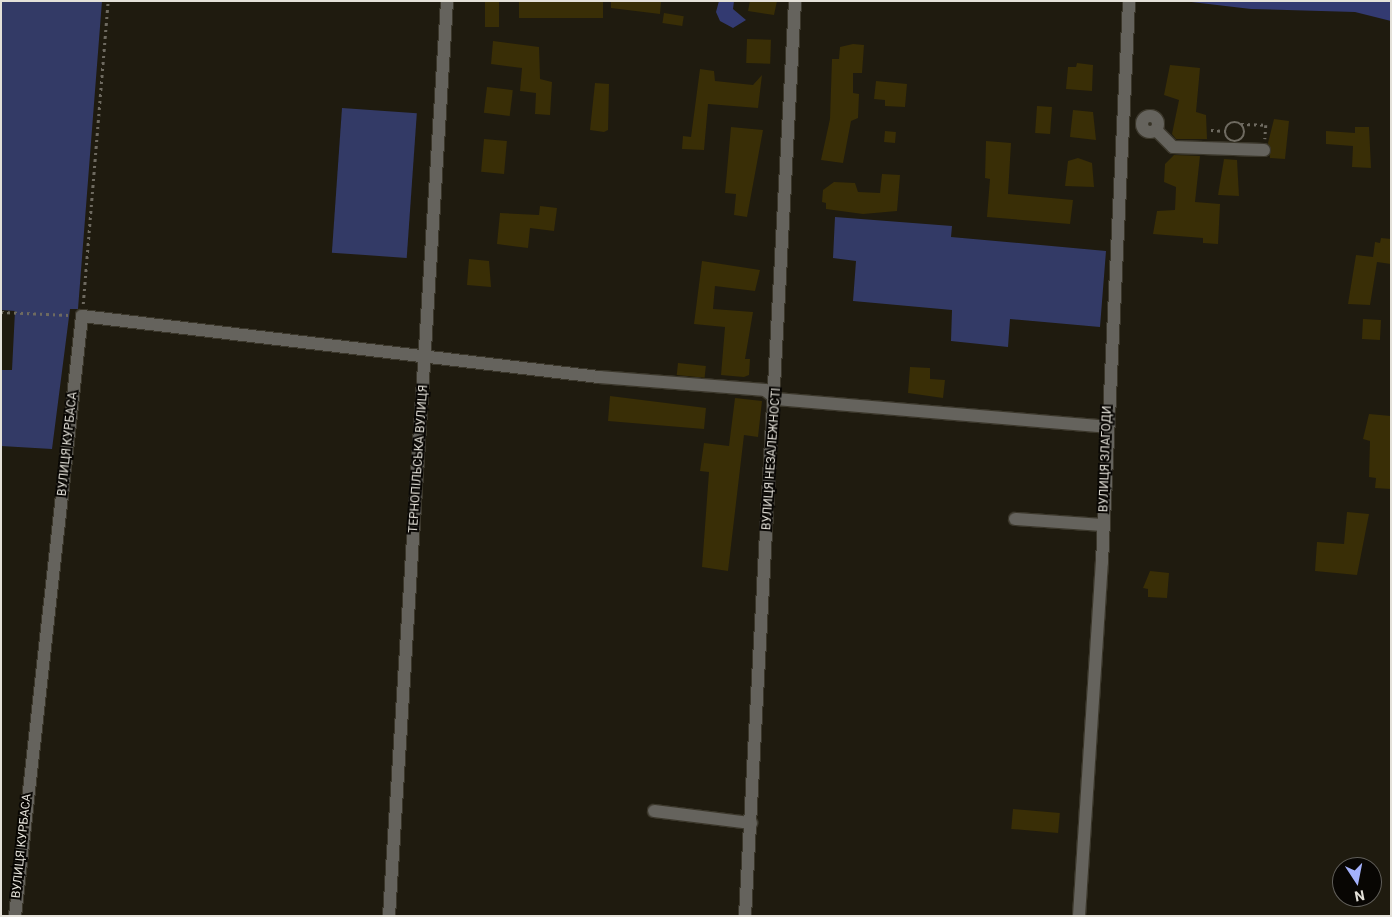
<!DOCTYPE html>
<html>
<head>
<meta charset="utf-8">
<style>
  body { margin:0 }
  #map { position:relative; width:1392px; height:917px; overflow:hidden; background:#1f1b0f; font-family:Roboto,sans-serif }
  div>[style] { position:absolute }
  [style*='--x'] { left:calc(var(--x)*1px); top:calc(var(--y)*1px); width:calc(var(--w)*1px); rotate:calc(var(--a)*1deg) }
  .green>* { inset:0; background:#333a66; transform-origin:0 0 }
  .forest>* { inset:0; background:#333a71 }
  .building>* { inset:0; background:#392e06; transform-origin:0 0 }
  .path>* { height:2.5px; margin-top:-1.25px; transform-origin:0; background:repeating-linear-gradient(90deg,#6e6a60 0 2.5px,transparent 0 6.5px) }
  .path>.ring { margin:-1.25px; padding:0; box-sizing:content-box; background:none; border:2.5px solid #6e6a60; border-radius:50% }
  .roads { filter:drop-shadow(1px 0 #3b372b) drop-shadow(-1px 0 #3b372b) drop-shadow(0 1px #3b372b) drop-shadow(0 -1px #3b372b) }
  .minor>* { height:12px; margin:-6px; padding:0 6px; transform-origin:6px; border-radius:6px; background:#65635d }
  .minor>.ring { margin:-6px; padding:0; box-sizing:content-box; background:none; border:12px solid #65635d; border-radius:50% }
  span { translate:-50% -50%; white-space:nowrap; text-align:center; line-height:1.15; -webkit-text-stroke:4px #080603; paint-order:stroke }
  .street-label { font-size:12px; color:#e4e1d9 }
  .frame { position:absolute; inset:0; border:2px solid #e4e1d9; pointer-events:none }
  .north { position:absolute; left:1332px; top:857px; width:50px; height:50px; box-sizing:border-box; background:#080603; border:1px solid #605e59; border-radius:50%; rotate:169deg; font-size:14px; font-weight:700; line-height:20px; text-align:center; color:#e4e1d9 }
  .north::after { content:''; display:block; margin:auto; width:18px; height:22px; background:#a4b2fc; clip-path:polygon(50% 0,100% 100%,50% 72%,0 100%) }
</style>
</head>
<body>
<div id="map">
  <div class="green">
    <div style="clip-path:polygon(2px 1px,102px 1px,78px 309px,70px 309px,52px 449px,1px 446px,1px 370px,12px 370px,15px 311px,1px 310px)"></div>
    <div style="left:342px;top:108px;width:75px;height:145px;rotate:4deg"></div>
    <div style="clip-path:polygon(835px 217px,952px 226px,951px 237px,1106px 251px,1100px 327px,1010px 319px,1008px 347px,951px 341px,952px 310px,853px 301px,856px 261px,833px 258px)"></div>
  </div>
  <div class="forest">
    <div style="clip-path:polygon(719px 1px,734px 1px,733px 9px,746px 20px,733px 28px,720px 21px,716px 12px)"></div>
    <div style="clip-path:polygon(1183px 1px,1391px 1px,1391px 21px,1355px 12px,1251px 9px)"></div>
  </div>
  <div class="building">
    <div style="left:485px;top:1px;width:14px;height:26px"></div>
    <div style="left:519px;top:1px;width:84px;height:17px"></div>
    <div style="clip-path:polygon(611px 1px,661px 1px,660px 14px,611px 8px)"></div>
    <div style="clip-path:polygon(750px 1px,777px 1px,774px 15px,748px 11px)"></div>
    <div style="left:664px;top:13px;width:20px;height:10px;rotate:9deg"></div>
    <div style="left:747px;top:39px;width:24px;height:24px;rotate:2deg"></div>
    <div style="clip-path:polygon(493px 41px,539px 47px,540px 79px,552px 82px,550px 115px,535px 114px,536px 93px,520px 91px,522px 68px,491px 64px)"></div>
    <div style="clip-path:polygon(853px 44px,864px 45px,862px 73px,853px 73px,853px 93px,859px 94px,858px 118px,851px 121px,843px 163px,821px 160px,830px 119px,832px 59px,839px 59px,840px 47px)"></div>
    <div style="clip-path:polygon(1077px 63px,1093px 65px,1092px 91px,1066px 89px,1068px 67px,1076px 67px)"></div>
    <div style="clip-path:polygon(1170px 65px,1200px 68px,1196px 112px,1206px 115px,1207px 139px,1176px 139px,1172px 134px,1179px 100px,1164px 95px)"></div>
    <div style="clip-path:polygon(700px 69px,714px 71px,715px 81px,753px 85px,762px 75px,758px 108px,708px 104px,704px 150px,682px 149px,683px 136px,691px 137px)"></div>
    <div style="clip-path:polygon(876px 81px,907px 84px,905px 107px,885px 106px,885px 100px,874px 99px)"></div>
    <div style="clip-path:polygon(595px 83px,609px 84px,608px 130px,604px 132px,590px 130px)"></div>
    <div style="left:487px;top:87px;width:26px;height:26px;rotate:7deg"></div>
    <div style="left:1037px;top:106px;width:15px;height:27px;rotate:4deg"></div>
    <div style="clip-path:polygon(1073px 110px,1093px 112px,1096px 140px,1070px 137px)"></div>
    <div style="clip-path:polygon(1274px 119px,1289px 121px,1285px 159px,1270px 158px,1268px 143px)"></div>
    <div style="clip-path:polygon(731px 127px,763px 130px,747px 217px,734px 215px,736px 194px,725px 193px)"></div>
    <div style="clip-path:polygon(1355px 127px,1369px 127px,1371px 168px,1352px 167px,1353px 146px,1326px 144px,1326px 131px,1355px 133px)"></div>
    <div style="left:885px;top:131px;width:11px;height:11px;rotate:5deg"></div>
    <div style="left:484px;top:139px;width:23px;height:33px;rotate:5deg"></div>
    <div style="clip-path:polygon(986px 141px,1011px 143px,1008px 194px,1073px 200px,1070px 224px,987px 217px,990px 179px,985px 178px)"></div>
    <div style="clip-path:polygon(1174px 155px,1200px 156px,1195px 202px,1220px 204px,1218px 244px,1203px 243px,1203px 238px,1153px 234px,1157px 211px,1175px 210px,1176px 187px,1164px 182px,1165px 164px)"></div>
    <div style="clip-path:polygon(1078px 158px,1092px 163px,1094px 187px,1065px 186px,1068px 161px)"></div>
    <div style="clip-path:polygon(1224px 159px,1237px 160px,1239px 196px,1218px 195px)"></div>
    <div style="clip-path:polygon(882px 174px,900px 175px,897px 211px,863px 214px,826px 209px,826px 203px,822px 202px,823px 190px,834px 182px,855px 183px,858px 192px,880px 193px)"></div>
    <div style="clip-path:polygon(540px 206px,557px 208px,554px 231px,530px 228px,528px 248px,497px 244px,500px 213px,539px 215px)"></div>
    <div style="clip-path:polygon(1381px 238px,1391px 239px,1391px 264px,1377px 262px,1370px 305px,1348px 304px,1356px 255px,1373px 257px,1375px 242px,1380px 243px)"></div>
    <div style="clip-path:polygon(469px 259px,489px 261px,491px 287px,467px 285px)"></div>
    <div style="clip-path:polygon(702px 261px,760px 270px,755px 291px,715px 286px,713px 309px,753px 312px,745px 359px,750px 359px,749px 375px,744px 377px,721px 375px,725px 327px,694px 324px)"></div>
    <div style="left:1363px;top:319px;width:18px;height:20px;rotate:3deg"></div>
    <div style="left:678px;top:363px;width:28px;height:12px;rotate:6deg"></div>
    <div style="clip-path:polygon(910px 367px,930px 368px,930px 379px,945px 380px,943px 398px,908px 393px)"></div>
    <div style="clip-path:polygon(610px 396px,706px 408px,704px 429px,608px 421px)"></div>
    <div style="clip-path:polygon(735px 398px,762px 401px,758px 437px,744px 435px,728px 571px,702px 567px,709px 472px,700px 471px,704px 443px,729px 446px)"></div>
    <div style="clip-path:polygon(1369px 414px,1391px 416px,1391px 489px,1375px 488px,1376px 478px,1369px 477px,1370px 441px,1363px 439px)"></div>
    <div style="clip-path:polygon(1347px 512px,1369px 514px,1357px 575px,1315px 571px,1317px 542px,1344px 544px)"></div>
    <div style="clip-path:polygon(1150px 571px,1169px 573px,1167px 598px,1148px 597px,1148px 589px,1143px 588px)"></div>
    <div style="left:1013px;top:809px;width:47px;height:20px;rotate:5deg"></div>
  </div>
  <div class="path">
    <div class="ring" style="left:1225px;top:122px;width:17.5px;height:17.5px"></div>
    <div style="--x:1241;--y:124;--w:25;--a:2"></div>
    <div style="--x:1266;--y:125;--w:14;--a:94"></div>
    <div style="--x:1211;--y:130;--w:14;--a:4"></div>
    <div style="--x:83;--y:304;--w:304;--a:-85.3"></div>
    <div style="--x:1;--y:312;--w:68;--a:2.5"></div>
  </div>
  <div class="roads">
    <div class="minor">
      <div class="ring" style="left:1142px;top:116px;width:4px;height:4px"></div>
      <div style="--x:1156;--y:130;--w:24;--a:45"></div>
      <div style="--x:1173;--y:147;--w:91;--a:1.9"></div>
      <div style="--x:1015;--y:519;--w:89;--a:3.9"></div>
      <div style="--x:654;--y:811;--w:98;--a:7.1"></div>
      <div style="--x:15;--y:916;--w:604;--a:-83.63"></div>
      <div style="--x:82;--y:316;--w:521;--a:6.73"></div>
      <div style="--x:599;--y:377;--w:167;--a:4.5"></div>
      <div style="--x:765;--y:390;--w:14;--a:39"></div>
      <div style="--x:776;--y:399;--w:332;--a:4.8"></div>
      <div style="--x:389;--y:916;--w:917;--a:-86.37"></div>
      <div style="--x:745;--y:916;--w:916;--a:-86.87"></div>
      <div style="--x:1079;--y:916;--w:355;--a:-86.3"></div>
      <div style="--x:1102;--y:562;--w:562;--a:-87.24"></div>
    </div>
  </div>
  <div class="street-label">
    <span style="left:68px;top:444px;rotate:-84deg">ВУЛИЦЯ КУРБАСА</span>
    <span style="left:419px;top:459px;rotate:-86deg">ТЕРНОПІЛЬСЬКА ВУЛИЦЯ</span>
    <span style="left:772px;top:459px;rotate:-86deg">ВУЛИЦЯ НЕЗАЛЕЖНОСТІ</span>
    <span style="left:1106px;top:459px;rotate:-88deg">ВУЛИЦЯ ЗЛАГОДИ</span>
    <span style="left:22px;top:846px;rotate:-84deg">ВУЛИЦЯ КУРБАСА</span>
  </div>
  <div class="frame"></div>
  <div class="north">N</div>
</div>
</body>
</html>
